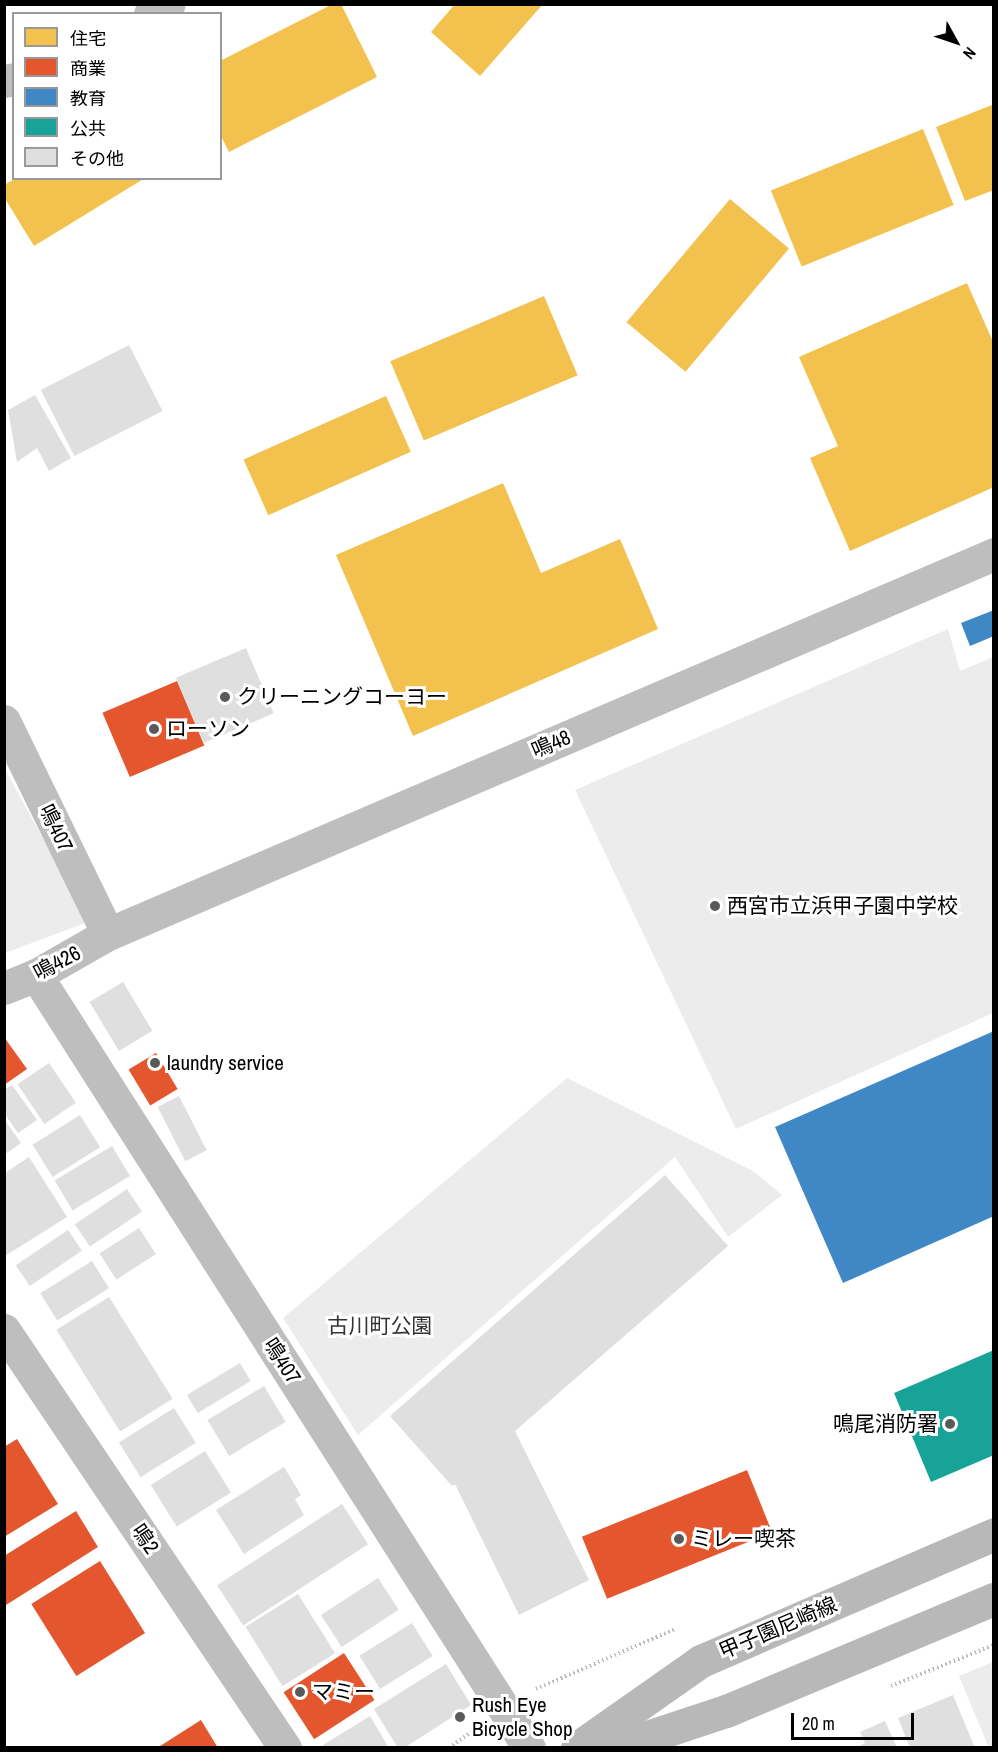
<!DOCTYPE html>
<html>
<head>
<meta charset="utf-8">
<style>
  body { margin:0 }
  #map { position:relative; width:998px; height:1752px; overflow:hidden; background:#fff; font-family:"Archivo Narrow","Noto Sans JP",sans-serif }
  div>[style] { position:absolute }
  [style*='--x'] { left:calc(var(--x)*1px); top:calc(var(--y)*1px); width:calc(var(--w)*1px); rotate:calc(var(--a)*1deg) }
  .green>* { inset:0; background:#ececec }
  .homes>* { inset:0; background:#f2c14e; transform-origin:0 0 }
  .shops>* { inset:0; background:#e4572e; transform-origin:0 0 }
  .schools>* { inset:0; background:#3f88c5 }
  .public>* { inset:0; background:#17a398 }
  .building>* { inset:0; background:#dfdfdf; transform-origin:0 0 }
  .path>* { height:4px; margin-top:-2px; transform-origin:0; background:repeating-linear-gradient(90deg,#b9b9b9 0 1.5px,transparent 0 4.5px) }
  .minor>* { height:33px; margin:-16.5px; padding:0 16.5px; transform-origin:16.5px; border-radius:16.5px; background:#bebebe }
  .tertiary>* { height:33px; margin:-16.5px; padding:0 16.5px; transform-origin:16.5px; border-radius:16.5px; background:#bebebe }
  .secondary>* { height:33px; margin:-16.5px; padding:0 16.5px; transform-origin:16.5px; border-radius:16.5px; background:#b8b8b8 }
  .dots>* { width:16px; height:16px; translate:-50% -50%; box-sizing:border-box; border:3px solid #fff; border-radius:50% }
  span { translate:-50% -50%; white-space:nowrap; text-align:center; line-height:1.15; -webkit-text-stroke:6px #fff; paint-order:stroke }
  .poi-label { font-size:21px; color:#000 }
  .left { translate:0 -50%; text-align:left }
  .right { translate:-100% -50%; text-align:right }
  .street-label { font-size:21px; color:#000 }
  .park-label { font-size:21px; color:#333 }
  .frame { position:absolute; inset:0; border:6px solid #000; pointer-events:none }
  .legend { position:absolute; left:12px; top:12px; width:210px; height:168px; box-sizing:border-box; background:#fff; border:2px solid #999; margin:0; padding:8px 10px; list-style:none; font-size:18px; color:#000 }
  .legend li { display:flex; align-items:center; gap:12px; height:30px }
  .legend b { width:30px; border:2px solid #999 }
  .north { position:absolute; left:926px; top:12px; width:60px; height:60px; -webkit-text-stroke:4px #fff; paint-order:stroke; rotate:130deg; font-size:16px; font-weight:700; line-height:24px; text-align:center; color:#000 }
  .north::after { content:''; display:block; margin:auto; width:21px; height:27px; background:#000; clip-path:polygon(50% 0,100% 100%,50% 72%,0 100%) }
  .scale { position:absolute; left:791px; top:1713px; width:123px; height:27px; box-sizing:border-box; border:3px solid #000; border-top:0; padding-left:8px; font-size:18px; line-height:21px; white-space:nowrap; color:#000; -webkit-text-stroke:4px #fff; paint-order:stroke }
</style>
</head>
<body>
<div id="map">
  <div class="green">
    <div style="clip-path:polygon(948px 629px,960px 671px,993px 657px,993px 1013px,736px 1129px,575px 790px)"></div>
    <div style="clip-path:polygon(4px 767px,88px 922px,5px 953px,4px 953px)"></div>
    <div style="clip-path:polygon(567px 1078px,753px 1171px,782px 1195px,728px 1237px,675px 1157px,358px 1435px,283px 1318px)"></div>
    <div style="clip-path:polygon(993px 1662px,994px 1747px,989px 1748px,959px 1676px)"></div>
  </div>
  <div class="homes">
    <div style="clip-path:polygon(333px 4px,341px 4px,377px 77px,229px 152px,220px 134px,220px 61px)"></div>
    <div style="clip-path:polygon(455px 4px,543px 4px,480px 76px,431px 32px)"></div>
    <div style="clip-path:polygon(992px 105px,994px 190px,965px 201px,936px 127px)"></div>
    <div style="left:923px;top:129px;width:82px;height:164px;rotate:68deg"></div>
    <div style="clip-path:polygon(16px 178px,145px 178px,34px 246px,4px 197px,4px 185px)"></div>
    <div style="left:730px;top:199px;width:77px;height:161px;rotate:40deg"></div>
    <div style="clip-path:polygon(967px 283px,994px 344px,994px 487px,850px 551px,810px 458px,838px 446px,799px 357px)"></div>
    <div style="left:544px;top:296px;width:86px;height:167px;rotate:67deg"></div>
    <div style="left:386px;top:396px;width:61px;height:156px;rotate:66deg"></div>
    <div style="clip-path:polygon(503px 483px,541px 573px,620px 539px,658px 629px,413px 736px,336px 555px)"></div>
  </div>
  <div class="shops">
    <div style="left:177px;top:681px;width:70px;height:81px;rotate:67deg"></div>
    <div style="clip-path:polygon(4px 1037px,27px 1069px,4px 1085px)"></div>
    <div style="left:156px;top:1053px;width:42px;height:32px;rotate:59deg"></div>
    <div style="clip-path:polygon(17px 1439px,58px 1504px,4px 1537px,4px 1447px)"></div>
    <div style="left:747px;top:1470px;width:67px;height:178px;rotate:68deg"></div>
    <div style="clip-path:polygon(76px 1511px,98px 1547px,6px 1605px,4px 1556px)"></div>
    <div style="left:100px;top:1561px;width:85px;height:81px;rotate:58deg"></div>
    <div style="left:344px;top:1653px;width:56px;height:72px;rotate:57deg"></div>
    <div style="clip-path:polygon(201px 1720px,218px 1748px,157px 1748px)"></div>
  </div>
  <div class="schools">
    <div style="clip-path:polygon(994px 610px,994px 636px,970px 646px,961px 623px)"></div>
    <div style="clip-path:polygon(994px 1031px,994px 1216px,843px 1283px,775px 1127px)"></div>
  </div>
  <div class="public">
    <div style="clip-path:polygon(994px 1350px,994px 1455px,931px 1482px,894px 1393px)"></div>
  </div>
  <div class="building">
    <div style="left:129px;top:345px;width:74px;height:99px;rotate:63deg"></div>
    <div style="clip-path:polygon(35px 395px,71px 458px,49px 471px,37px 448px,17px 462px,8px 410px)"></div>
    <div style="left:246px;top:648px;width:71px;height:76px;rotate:67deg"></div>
    <div style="left:123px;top:982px;width:57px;height:39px;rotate:59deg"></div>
    <div style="left:49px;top:1063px;width:48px;height:38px;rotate:56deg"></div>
    <div style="clip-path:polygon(12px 1085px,37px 1120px,18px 1133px,4px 1113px,4px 1090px)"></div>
    <div style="left:179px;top:1096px;width:61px;height:24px;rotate:63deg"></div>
    <div style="left:80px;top:1115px;width:38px;height:56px;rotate:58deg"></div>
    <div style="clip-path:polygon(4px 1119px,21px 1143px,4px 1155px)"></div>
    <div style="left:112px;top:1146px;width:35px;height:67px;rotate:59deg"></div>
    <div style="clip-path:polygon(29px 1157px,67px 1217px,5px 1256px,5px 1173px)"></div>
    <div style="clip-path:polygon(665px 1175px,728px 1246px,515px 1431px,589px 1580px,519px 1615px,455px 1484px,452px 1486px,390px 1416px)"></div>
    <div style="left:127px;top:1189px;width:27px;height:63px;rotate:56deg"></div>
    <div style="left:139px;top:1228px;width:31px;height:47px;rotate:57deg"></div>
    <div style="left:68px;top:1230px;width:25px;height:63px;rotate:56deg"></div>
    <div style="left:92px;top:1261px;width:32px;height:61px;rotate:58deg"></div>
    <div style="left:109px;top:1297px;width:120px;height:62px;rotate:58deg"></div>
    <div style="left:240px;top:1363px;width:21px;height:62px;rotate:59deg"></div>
    <div style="left:264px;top:1386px;width:42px;height:66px;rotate:59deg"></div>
    <div style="left:174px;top:1408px;width:41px;height:65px;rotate:58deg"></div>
    <div style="left:205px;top:1451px;width:49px;height:64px;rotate:58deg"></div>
    <div style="clip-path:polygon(284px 1467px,301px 1495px,295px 1499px,304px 1515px,244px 1554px,216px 1510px)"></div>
    <div style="left:342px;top:1504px;width:48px;height:149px;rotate:57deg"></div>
    <div style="left:378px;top:1578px;width:38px;height:68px;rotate:57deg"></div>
    <div style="left:298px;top:1594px;width:70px;height:62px;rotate:58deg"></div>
    <div style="left:412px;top:1623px;width:39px;height:62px;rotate:58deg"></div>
    <div style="clip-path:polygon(446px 1664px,471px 1705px,404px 1748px,398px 1748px,374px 1709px)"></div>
    <div style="clip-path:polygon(953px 1695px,975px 1748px,910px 1748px,898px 1718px)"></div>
    <div style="clip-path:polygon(370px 1716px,389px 1748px,324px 1748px,323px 1745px)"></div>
    <div style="clip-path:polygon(885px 1721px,897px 1748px,856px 1748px,865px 1743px,860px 1732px)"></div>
  </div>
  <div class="path">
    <div style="--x:891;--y:1686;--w:111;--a:-21.7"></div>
    <div style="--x:536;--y:1689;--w:151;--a:-23.3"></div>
    <div style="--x:449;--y:1748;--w:29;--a:-36"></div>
  </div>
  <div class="minor">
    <div style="--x:150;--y:14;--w:21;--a:-28"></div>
    <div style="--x:4;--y:81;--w:10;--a:-11"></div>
    <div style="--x:4;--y:721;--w:237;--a:64"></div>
    <div style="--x:36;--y:975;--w:917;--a:57.47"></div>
  </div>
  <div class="tertiary">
    <div style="--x:4;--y:988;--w:35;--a:-22"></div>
    <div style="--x:36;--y:975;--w:83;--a:-29.7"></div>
    <div style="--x:108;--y:934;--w:964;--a:-23.21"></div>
    <div style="--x:4;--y:1330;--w:504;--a:56.09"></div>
  </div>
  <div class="secondary">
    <div style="--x:577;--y:1748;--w:151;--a:-35.1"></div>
    <div style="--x:701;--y:1661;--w:319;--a:-23.4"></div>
    <div style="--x:614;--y:1748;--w:118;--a:-18.3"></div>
    <div style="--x:726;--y:1711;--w:290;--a:-22.7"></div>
  </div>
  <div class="dots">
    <div style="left:225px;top:697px;background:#595959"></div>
    <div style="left:154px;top:729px;background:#595959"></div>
    <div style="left:715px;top:906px;background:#595959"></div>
    <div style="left:155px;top:1063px;background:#595959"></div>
    <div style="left:950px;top:1424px;background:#595959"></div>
    <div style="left:679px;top:1539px;background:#595959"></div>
    <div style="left:300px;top:1692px;background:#595959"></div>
    <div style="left:460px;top:1717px;background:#595959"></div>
  </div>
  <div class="poi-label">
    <span class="left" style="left:237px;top:697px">クリーニングコーヨー</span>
    <span class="left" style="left:166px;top:729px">ローソン</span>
    <span class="left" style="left:727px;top:906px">西宮市立浜甲子園中学校</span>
    <span class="left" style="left:167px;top:1063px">laundry service</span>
    <span class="right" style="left:938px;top:1424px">鳴尾消防署</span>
    <span class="left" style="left:691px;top:1539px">ミレー喫茶</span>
    <span class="left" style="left:312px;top:1692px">マミー</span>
    <span class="left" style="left:472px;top:1717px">Rush Eye<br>Bicycle Shop</span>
  </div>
  <div class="street-label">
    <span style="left:551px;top:744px;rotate:-23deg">鳴48</span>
    <span style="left:56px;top:828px;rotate:64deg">鳴407</span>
    <span style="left:57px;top:963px;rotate:-28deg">鳴426</span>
    <span style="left:282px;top:1361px;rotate:57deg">鳴407</span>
    <span style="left:145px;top:1539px;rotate:56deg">鳴2</span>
    <span style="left:778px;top:1628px;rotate:-23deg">甲子園尼崎線</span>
  </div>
  <div class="park-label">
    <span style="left:380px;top:1326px">古川町公園</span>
  </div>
  <div class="frame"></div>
  <ul class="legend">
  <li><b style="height:16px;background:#f2c14e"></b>住宅</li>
  <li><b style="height:16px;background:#e4572e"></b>商業</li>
  <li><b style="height:16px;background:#3f88c5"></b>教育</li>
  <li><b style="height:16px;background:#17a398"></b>公共</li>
  <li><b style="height:16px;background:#dfdfdf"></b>その他</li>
  </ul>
  <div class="north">N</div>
  <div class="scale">20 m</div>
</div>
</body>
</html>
